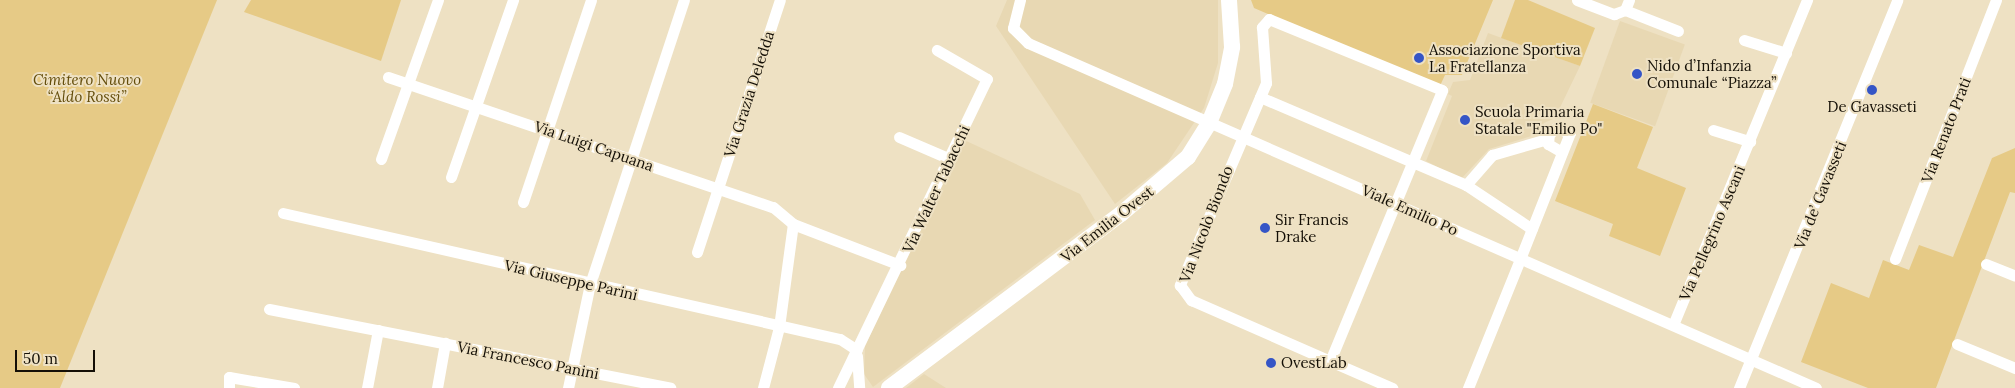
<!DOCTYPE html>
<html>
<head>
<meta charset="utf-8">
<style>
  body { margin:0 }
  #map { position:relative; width:2015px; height:388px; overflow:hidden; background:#eee1c3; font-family:Lora,serif }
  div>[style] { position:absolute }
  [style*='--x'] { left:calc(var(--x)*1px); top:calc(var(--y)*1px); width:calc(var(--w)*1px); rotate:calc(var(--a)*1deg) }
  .built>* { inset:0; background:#e8d8b3; transform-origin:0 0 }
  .green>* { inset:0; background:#e6ca86 }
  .street>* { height:11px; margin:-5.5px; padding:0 5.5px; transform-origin:5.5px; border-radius:5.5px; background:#fff }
  .secondary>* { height:16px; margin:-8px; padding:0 8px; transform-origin:8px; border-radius:8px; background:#fff }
  .dots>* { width:14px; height:14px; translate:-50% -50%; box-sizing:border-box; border:2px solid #eee1c3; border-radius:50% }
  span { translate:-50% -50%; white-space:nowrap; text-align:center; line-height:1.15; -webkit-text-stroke:4px #eee1c3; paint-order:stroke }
  .poi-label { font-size:15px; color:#140f06 }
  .left { translate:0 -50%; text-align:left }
  .park-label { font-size:15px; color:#634c09; font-style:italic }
  .street-label { font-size:15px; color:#140f06 }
  .scale { position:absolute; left:15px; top:350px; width:80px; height:22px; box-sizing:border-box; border:2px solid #140f06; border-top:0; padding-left:6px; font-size:15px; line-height:18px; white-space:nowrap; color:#140f06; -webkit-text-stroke:4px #eee1c3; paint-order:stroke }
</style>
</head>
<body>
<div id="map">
  <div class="built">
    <div style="clip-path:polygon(1007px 0,1218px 0,1218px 63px,1204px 108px,1167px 163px,1115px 204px,996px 26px)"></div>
    <div style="left:1620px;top:21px;width:69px;height:87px;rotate:20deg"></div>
    <div style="clip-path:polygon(1488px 33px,1580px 66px,1555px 118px,1544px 123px,1538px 134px,1489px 149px,1461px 179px,1426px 161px,1452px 96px,1448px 94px,1453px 82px,1470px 80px)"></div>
    <div style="clip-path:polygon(962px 139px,1080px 194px,1095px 220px,873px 387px,864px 374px,865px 346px)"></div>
    <div style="clip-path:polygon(924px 374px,946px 388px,906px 388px)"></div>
  </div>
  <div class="green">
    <div style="clip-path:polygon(0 0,217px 0,60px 388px,0 388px)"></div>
    <div style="clip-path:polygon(251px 0,401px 0,381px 61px,244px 12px)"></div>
    <div style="clip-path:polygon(1251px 0,1493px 0,1462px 75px,1445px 75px,1439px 88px,1254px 8px)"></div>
    <div style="clip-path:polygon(1515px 0,1528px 0,1595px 28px,1580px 66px,1501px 38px)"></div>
    <div style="clip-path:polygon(1593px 104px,1653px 127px,1637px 168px,1686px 188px,1660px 256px,1609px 236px,1613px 224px,1555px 201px)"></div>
    <div style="clip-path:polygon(2015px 148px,2015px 193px,2010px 192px,1936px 388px,1868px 388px,1801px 362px,1831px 283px,1869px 298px,1883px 260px,1909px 270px,1919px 245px,1953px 257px,1992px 158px)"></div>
  </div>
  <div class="street">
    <div style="--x:1020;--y:0;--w:29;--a:104"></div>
    <div style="--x:1013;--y:28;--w:21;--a:45"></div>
    <div style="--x:1028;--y:43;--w:860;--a:23.64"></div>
    <div style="--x:1577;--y:0;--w:40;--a:21"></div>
    <div style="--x:1614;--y:14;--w:12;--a:-20"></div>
    <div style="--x:1629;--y:0;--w:11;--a:112"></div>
    <div style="--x:1625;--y:10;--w:57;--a:21.6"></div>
    <div style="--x:1744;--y:40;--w:44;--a:17.2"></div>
    <div style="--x:388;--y:77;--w:406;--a:18.7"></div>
    <div style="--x:773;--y:207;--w:26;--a:40"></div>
    <div style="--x:1260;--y:97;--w:224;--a:23.1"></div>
    <div style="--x:1466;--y:185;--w:79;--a:33.7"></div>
    <div style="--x:1713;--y:130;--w:39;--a:17"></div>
    <div style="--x:899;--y:137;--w:56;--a:23.3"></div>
    <div style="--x:381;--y:159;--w:169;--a:-70.3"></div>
    <div style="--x:451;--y:177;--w:188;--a:-70.7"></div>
    <div style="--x:1466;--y:185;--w:40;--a:-49"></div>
    <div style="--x:1492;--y:155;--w:57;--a:-16.2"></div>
    <div style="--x:523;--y:202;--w:213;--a:-71.4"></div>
    <div style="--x:283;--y:213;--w:571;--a:12.75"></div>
    <div style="--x:840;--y:339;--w:20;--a:33"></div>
    <div style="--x:697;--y:252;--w:265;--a:-71.8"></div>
    <div style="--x:1895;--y:259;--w:278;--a:-68.7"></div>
    <div style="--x:1986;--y:264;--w:31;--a:22"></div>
    <div style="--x:269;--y:309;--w:409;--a:11.1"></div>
    <div style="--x:1673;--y:325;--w:352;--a:-67.6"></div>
    <div style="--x:1957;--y:344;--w:63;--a:22.5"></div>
    <div style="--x:857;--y:356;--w:32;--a:86"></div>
    <div style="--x:1330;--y:361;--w:293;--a:-67.5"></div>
    <div style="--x:1442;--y:90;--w:187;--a:-157.7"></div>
    <div style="--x:1269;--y:19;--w:11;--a:131"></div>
    <div style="--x:1262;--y:27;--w:56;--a:85.9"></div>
    <div style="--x:1266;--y:83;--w:220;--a:113.1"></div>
    <div style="--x:1180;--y:285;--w:19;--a:54"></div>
    <div style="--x:1191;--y:300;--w:152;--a:23.7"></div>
    <div style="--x:1330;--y:361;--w:68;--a:23.5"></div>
    <div style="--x:229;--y:388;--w:11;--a:-90"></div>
    <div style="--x:229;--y:377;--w:66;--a:9.6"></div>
    <div style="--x:367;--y:388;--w:59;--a:-79.3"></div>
    <div style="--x:437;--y:388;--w:46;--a:-79.9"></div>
    <div style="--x:568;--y:388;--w:106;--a:-78.1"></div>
    <div style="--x:590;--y:284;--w:299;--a:-71.7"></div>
    <div style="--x:763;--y:388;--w:63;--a:-75.3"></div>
    <div style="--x:779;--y:327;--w:104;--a:-82.3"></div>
    <div style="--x:793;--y:224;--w:115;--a:21"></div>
    <div style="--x:838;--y:388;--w:343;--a:-64.3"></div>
    <div style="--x:987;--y:79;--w:58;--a:-149.9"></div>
    <div style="--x:1468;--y:388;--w:139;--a:-68"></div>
    <div style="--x:1520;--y:259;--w:136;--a:-68.4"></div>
    <div style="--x:1570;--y:133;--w:15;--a:-160"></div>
    <div style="--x:1556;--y:128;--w:9;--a:139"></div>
    <div style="--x:1549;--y:134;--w:10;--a:96"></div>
    <div style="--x:1548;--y:144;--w:16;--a:30"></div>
    <div style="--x:1739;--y:388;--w:419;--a:-67.8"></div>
  </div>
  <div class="secondary">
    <div style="--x:889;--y:388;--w:290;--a:-36.9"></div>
    <div style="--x:1121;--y:214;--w:88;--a:-40.4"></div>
    <div style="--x:1188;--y:157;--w:40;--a:-58"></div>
    <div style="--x:1209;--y:123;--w:42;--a:-67.7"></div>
    <div style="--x:1225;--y:84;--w:38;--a:-79"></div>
    <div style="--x:1232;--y:47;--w:47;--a:-93.7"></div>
  </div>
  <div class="dots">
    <div style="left:1419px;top:58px;background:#3555c6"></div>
    <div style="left:1637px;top:74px;background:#3555c6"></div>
    <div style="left:1872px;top:90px;background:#3555c6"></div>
    <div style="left:1465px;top:120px;background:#3555c6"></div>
    <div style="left:1265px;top:228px;background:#3555c6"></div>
    <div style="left:1271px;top:363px;background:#3555c6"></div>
  </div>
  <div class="poi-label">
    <span class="left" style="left:1429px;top:58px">Associazione Sportiva<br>La Fratellanza</span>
    <span class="left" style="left:1647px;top:74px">Nido d’Infanzia<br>Comunale “Piazza”</span>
    <span style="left:1872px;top:107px">De Gavasseti</span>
    <span class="left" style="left:1475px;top:120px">Scuola Primaria<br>Statale "Emilio Po"</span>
    <span class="left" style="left:1275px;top:228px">Sir Francis<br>Drake</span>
    <span class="left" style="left:1281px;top:363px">OvestLab</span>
  </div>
  <div class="park-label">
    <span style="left:87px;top:88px">Cimitero Nuovo<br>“Aldo Rossi”</span>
  </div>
  <div class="street-label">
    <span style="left:749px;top:94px;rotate:-72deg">Via Grazia Deledda</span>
    <span style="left:1946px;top:130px;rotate:-69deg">Via Renato Prati</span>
    <span style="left:594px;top:146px;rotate:19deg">Via Luigi Capuana</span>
    <span style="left:936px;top:189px;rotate:-65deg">Via Walter Tabacchi</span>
    <span style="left:1820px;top:195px;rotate:-68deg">Via de’ Gavasseti</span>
    <span style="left:1410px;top:210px;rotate:24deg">Viale Emilio Po</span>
    <span style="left:1107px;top:224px;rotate:-38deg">Via Emilia Ovest</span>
    <span style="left:1206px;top:224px;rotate:-69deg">Via Nicolò Biondo</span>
    <span style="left:1712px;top:233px;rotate:-67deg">Via Pellegrino Ascani</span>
    <span style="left:571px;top:280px;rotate:13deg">Via Giuseppe Parini</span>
    <span style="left:528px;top:360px;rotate:11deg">Via Francesco Panini</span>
  </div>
  <div class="scale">50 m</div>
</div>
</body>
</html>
